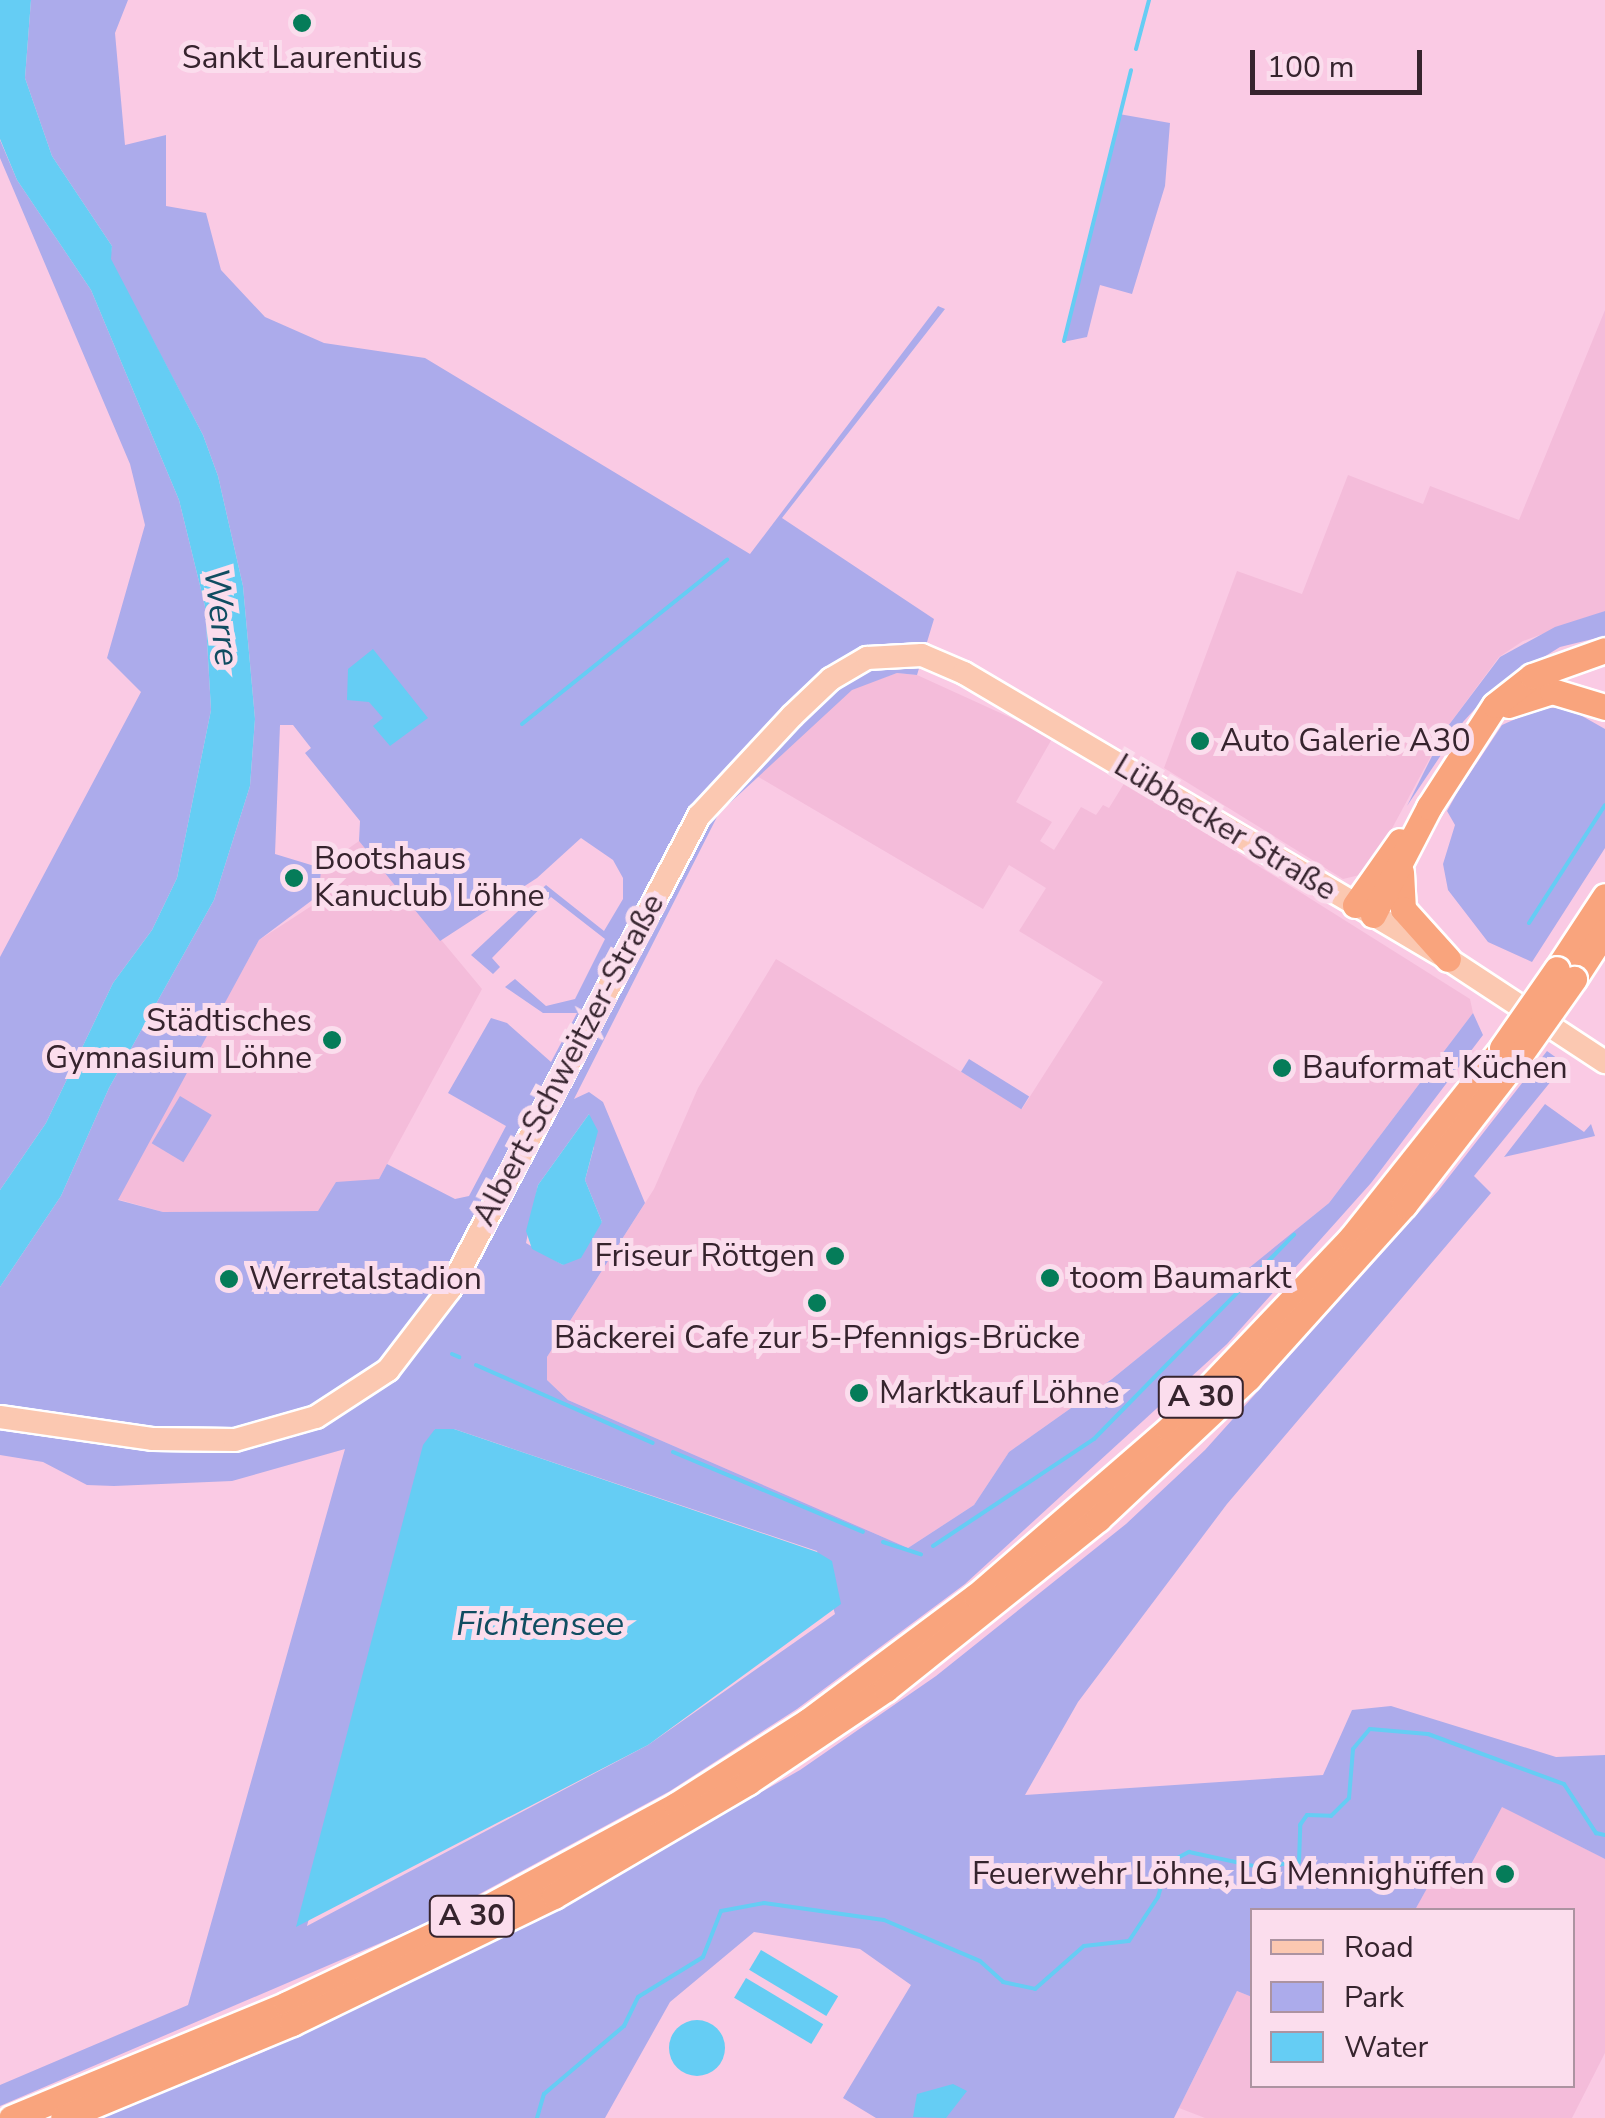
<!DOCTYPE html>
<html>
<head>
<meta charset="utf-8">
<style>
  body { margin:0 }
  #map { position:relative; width:1605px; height:2118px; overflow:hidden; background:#facae4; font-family:"Nunito Sans",sans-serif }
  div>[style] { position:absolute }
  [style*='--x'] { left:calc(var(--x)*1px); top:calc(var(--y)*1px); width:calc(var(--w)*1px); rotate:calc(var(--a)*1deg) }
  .built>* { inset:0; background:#f4bcda }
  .green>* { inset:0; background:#acabeb; transform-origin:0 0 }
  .water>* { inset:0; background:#65cdf4; transform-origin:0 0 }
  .round { border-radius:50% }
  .stream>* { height:4px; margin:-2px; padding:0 2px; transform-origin:2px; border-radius:2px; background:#65cdf4 }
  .roads { filter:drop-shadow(2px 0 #fff) drop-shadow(-2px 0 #fff) drop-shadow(0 2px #fff) drop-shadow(0 -2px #fff) }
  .major>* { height:22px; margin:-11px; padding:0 11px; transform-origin:11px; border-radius:11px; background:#fbc8b1 }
  .highway>* { height:25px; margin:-12.5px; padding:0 12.5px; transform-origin:12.5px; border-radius:12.5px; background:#f9a47d }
  .bridges { filter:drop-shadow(2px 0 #fff) drop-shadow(-2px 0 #fff) drop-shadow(0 2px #fff) drop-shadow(0 -2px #fff) }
  .highway-bridge>* { height:25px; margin:-12.5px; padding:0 12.5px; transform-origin:12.5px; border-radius:12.5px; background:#f9a47d }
  .dots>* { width:28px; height:28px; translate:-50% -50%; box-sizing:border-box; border:5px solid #fbdded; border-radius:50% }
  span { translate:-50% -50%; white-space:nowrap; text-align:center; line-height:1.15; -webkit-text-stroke:10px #fbdded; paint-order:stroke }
  .shield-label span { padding:2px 8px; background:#fbdded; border:2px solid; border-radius:8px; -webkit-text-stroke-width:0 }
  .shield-label { font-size:30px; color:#36242e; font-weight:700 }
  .poi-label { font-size:32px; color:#36242e }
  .left { translate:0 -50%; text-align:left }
  .right { translate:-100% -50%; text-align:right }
  .street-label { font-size:32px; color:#36242e }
  .water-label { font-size:35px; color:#104d61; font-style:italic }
  .legend { position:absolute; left:1250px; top:1908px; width:325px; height:180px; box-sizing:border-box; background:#fbdded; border:2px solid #ac93a1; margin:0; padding:12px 18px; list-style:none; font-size:30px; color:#36242e }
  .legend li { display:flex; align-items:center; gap:20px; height:50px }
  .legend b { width:50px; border:2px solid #ac93a1 }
  .scale { position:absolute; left:1250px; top:50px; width:172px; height:45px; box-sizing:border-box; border:5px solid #36242e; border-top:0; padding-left:12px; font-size:30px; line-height:35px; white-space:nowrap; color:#36242e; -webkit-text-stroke:8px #fbdded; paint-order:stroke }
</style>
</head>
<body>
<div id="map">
  <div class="built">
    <div style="clip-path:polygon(1605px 310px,1605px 611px,1523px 641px,1499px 657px,1445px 730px,1368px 873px,1343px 879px,1164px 768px,1237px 571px,1302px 594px,1348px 475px,1423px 504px,1430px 486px,1519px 520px)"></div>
    <div style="clip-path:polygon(897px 673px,917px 675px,1053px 737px,1016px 802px,1052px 822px,1040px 841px,1054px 850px,1081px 807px,1096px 815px,1103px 805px,1109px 808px,1125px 782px,1470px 999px,1473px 1013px,1329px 1203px,1112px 1379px,1009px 1452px,974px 1505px,908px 1548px,568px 1400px,547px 1380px,547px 1357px,654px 1189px,698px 1088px,776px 959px,1022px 1109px,1103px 982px,1019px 931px,1046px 888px,1009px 865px,983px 909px,755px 775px,852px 689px)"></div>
    <div style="clip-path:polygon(359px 841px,482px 989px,379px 1179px,318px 1211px,163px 1212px,117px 1199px,259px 940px,313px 905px,321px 868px)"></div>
    <div style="clip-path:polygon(1502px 1806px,1605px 1859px,1605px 2053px,1572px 2118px,1205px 2118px,1179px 2108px,1237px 1991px,1252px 1997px,1252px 2086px,1572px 2086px,1572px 1910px,1415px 1910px,1436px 1871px,1462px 1882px)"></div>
  </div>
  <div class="green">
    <div style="clip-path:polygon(evenodd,31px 0,128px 0,115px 33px,125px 145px,166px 135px,166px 206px,206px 213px,221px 270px,265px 317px,324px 343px,425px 358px,750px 554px,938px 306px,945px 309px,782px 518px,934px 619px,917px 675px,897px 673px,852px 690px,719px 813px,574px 1099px,589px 1092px,603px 1102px,645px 1203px,547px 1357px,547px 1380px,568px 1400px,908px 1548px,974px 1505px,1009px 1452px,1112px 1379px,1329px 1203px,1473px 1013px,1483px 1035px,1371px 1183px,1227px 1344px,965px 1584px,797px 1709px,670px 1791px,420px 1926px,0 2106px,0 2085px,188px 2005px,345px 1449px,232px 1481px,114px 1486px,87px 1485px,43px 1462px,0 1455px,0 1287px,61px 1196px,109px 1088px,214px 900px,250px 786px,255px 719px,243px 586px,218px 476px,203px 435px,110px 259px,112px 246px,52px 156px,25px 78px,31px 0,280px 725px,293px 725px,311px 748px,305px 753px,360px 821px,359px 841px,440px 941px,537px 878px,581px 838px,613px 860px,623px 878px,623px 899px,604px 931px,546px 885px,471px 955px,493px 974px,500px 967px,492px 958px,551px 897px,605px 939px,575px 999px,546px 1006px,515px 979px,505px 987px,543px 1013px,577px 1013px,551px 1062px,507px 1023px,491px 1018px,448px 1093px,506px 1126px,469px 1196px,455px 1199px,387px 1164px,379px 1179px,336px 1182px,318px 1211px,163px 1212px,118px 1200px,259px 940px,319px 895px,321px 868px,275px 854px,280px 725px,31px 0,589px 1114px,594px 1147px,585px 1180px,602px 1222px,563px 1265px,526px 1243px,538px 1185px,589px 1114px,31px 0,435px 1429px,454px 1429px,817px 1551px,835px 1614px,648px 1745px,307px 1926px,435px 1429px)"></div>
    <div style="clip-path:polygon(1119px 114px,1170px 123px,1165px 186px,1132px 294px,1100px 285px,1087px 337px,1063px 342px)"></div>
    <div style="clip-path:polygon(0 140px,17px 180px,91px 290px,179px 500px,205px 606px,211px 710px,177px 878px,152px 930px,113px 983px,46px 1123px,0 1190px,0 957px,141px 692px,107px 658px,145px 525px,130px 464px,0 158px)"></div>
    <div style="clip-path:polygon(1605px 611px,1605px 636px,1560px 647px,1495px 687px,1463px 722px,1407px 806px,1445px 730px,1500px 657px,1555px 627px)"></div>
    <div style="clip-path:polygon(1540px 708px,1568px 708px,1605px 729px,1605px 848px,1532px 962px,1488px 942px,1448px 890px,1443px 864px,1455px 825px,1447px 811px,1457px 793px,1502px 725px)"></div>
    <div style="clip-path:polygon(1547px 1051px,1565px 1064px,1474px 1176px,1491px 1193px,1227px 1504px,1078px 1702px,1025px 1795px,1323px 1775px,1352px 1710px,1391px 1706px,1556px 1757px,1605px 1755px,1605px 1859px,1502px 1807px,1461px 1883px,1436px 1872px,1415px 1910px,1252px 1910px,1252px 1997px,1237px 1991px,1174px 2118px,876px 2118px,843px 2098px,911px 1985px,860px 1949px,754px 1932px,670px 2002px,605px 2118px,100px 2118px,261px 2053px,525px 1927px,800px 1770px,936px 1676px,1126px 1524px,1205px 1450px,1438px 1191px)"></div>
    <div style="left:969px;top:1059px;width:71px;height:15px;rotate:32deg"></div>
    <div style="left:180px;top:1096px;width:37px;height:55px;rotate:31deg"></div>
    <div style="clip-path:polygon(1545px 1104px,1584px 1132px,1591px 1124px,1595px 1136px,1504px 1157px)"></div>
  </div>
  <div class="water">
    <div style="clip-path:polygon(0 0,31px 0,25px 78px,52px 156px,112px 246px,111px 259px,203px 435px,218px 476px,243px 586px,255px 719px,250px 786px,214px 900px,109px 1088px,61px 1196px,0 1287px,0 1190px,46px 1123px,113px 983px,152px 930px,177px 878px,211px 710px,205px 606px,179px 500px,91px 290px,17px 180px,0 139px)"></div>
    <div style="clip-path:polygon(373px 649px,428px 718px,390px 746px,373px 726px,383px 718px,369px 702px,347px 700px,348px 669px)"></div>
    <div style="clip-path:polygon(589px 1114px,598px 1131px,585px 1180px,602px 1222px,581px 1258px,563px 1265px,532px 1249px,526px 1231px,538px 1185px)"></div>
    <div style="clip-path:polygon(435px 1429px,454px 1429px,817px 1552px,832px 1561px,841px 1604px,648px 1745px,296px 1927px,423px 1445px)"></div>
    <div style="left:761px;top:1950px;width:90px;height:23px;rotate:31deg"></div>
    <div style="left:746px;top:1978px;width:90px;height:23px;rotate:31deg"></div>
    <div class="round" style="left:669px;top:2020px;width:56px;height:56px"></div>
    <div style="clip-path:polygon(953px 2084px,967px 2091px,946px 2118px,913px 2117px,917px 2094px)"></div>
  </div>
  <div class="stream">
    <div style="--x:1136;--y:49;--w:51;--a:-75.1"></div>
    <div style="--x:1064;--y:341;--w:279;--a:-76.1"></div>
    <div style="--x:522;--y:724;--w:263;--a:-38.7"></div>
    <div style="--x:1529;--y:923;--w:140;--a:-57.2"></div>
    <div style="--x:452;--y:1354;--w:8;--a:23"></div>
    <div style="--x:476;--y:1365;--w:193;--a:23.8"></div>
    <div style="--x:673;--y:1452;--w:206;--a:22.8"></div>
    <div style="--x:883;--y:1542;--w:40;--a:18"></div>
    <div style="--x:933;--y:1546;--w:193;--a:-33.6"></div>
    <div style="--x:1094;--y:1439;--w:286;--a:-45.6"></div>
    <div style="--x:537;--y:2118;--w:25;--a:-74"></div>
    <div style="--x:544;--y:2094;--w:105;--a:-40.4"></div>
    <div style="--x:624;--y:2026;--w:32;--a:-64"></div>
    <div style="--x:638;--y:1997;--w:76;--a:-31.6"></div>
    <div style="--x:703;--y:1957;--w:49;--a:-68.6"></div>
    <div style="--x:721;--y:1911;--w:44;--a:-10.5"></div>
    <div style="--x:764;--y:1903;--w:121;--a:8.1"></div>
    <div style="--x:884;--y:1920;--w:104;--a:23.1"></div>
    <div style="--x:980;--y:1961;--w:31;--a:42"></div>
    <div style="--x:1003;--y:1982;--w:33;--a:12"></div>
    <div style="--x:1035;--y:1989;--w:65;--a:-41.3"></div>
    <div style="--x:1084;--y:1946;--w:45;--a:-6.3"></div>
    <div style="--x:1129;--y:1941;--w:53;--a:-56.6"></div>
    <div style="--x:1158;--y:1897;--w:35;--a:-74"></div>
    <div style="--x:1168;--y:1863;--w:24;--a:-28"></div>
    <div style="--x:1189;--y:1852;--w:72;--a:12.1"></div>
    <div style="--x:1259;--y:1867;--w:40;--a:-7.1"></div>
    <div style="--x:1299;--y:1862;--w:37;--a:-88"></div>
    <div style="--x:1300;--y:1825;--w:12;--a:-55"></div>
    <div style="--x:1307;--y:1815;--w:24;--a:2"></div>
    <div style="--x:1331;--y:1816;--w:25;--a:-45"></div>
    <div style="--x:1349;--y:1798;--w:49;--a:-85.3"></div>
    <div style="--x:1353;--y:1749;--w:26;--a:-50"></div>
    <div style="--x:1370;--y:1729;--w:58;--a:4.9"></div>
    <div style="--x:1428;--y:1734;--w:145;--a:20.2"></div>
    <div style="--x:1564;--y:1784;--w:59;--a:56.9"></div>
    <div style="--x:1596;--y:1833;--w:9;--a:13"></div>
  </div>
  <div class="roads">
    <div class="major">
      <div style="--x:0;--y:1417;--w:155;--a:8.2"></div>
      <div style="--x:153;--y:1439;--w:82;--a:0.7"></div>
      <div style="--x:235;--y:1440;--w:84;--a:-15.9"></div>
      <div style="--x:316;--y:1417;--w:86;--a:-33.1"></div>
      <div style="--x:388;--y:1370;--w:102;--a:-52.6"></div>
      <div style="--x:450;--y:1289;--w:535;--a:-62.24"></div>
      <div style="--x:699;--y:816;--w:137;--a:-47.1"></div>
      <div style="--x:792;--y:716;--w:54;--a:-43.5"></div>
      <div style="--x:831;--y:679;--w:42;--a:-30.3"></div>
      <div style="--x:867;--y:658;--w:55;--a:-3.1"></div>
      <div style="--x:922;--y:655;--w:46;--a:23.2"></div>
      <div style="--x:964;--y:673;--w:562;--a:30.58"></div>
      <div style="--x:1448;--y:959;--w:188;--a:33.3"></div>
    </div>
    <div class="highway">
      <div style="--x:1508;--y:705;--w:46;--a:-17.7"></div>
      <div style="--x:1552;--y:691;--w:55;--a:16.8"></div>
      <div style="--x:1401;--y:872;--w:37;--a:87"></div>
      <div style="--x:1403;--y:909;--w:67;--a:48"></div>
      <div style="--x:1355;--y:905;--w:78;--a:-54.9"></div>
      <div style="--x:1373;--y:915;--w:122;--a:-62.6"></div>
      <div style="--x:1429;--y:807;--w:121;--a:-57.1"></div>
      <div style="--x:1495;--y:705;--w:47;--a:-38.1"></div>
      <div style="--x:1532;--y:676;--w:77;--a:-19.6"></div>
      <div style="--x:1557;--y:969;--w:87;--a:-56.7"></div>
      <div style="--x:1574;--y:979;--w:57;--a:-57.1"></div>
      <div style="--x:11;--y:2118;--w:299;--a:-22.4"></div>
      <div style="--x:287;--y:2004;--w:187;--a:-25.3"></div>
      <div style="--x:456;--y:1924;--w:250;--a:-28.4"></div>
      <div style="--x:676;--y:1805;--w:156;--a:-32.5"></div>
      <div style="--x:808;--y:1721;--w:209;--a:-36.7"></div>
      <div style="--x:976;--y:1596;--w:255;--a:-40.9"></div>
      <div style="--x:1169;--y:1429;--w:264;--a:-46.4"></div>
      <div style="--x:1351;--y:1238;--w:243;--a:-51.5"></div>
      <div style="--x:63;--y:2118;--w:248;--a:-22.5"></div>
      <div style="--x:292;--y:2023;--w:291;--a:-25.9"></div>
      <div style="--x:554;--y:1896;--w:225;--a:-30.4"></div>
      <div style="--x:748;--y:1782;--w:166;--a:-34"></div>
      <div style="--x:886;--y:1689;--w:272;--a:-38.7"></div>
      <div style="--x:1098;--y:1519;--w:206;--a:-43.2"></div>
      <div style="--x:1248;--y:1378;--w:233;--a:-48"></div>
      <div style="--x:1404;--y:1205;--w:186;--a:-52.2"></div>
    </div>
  </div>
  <div class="bridges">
    <div class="highway-bridge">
      <div style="--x:1502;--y:1048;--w:96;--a:-55.2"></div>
      <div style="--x:1518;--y:1058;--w:97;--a:-54.7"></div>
    </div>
  </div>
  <div class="dots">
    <div style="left:302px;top:23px;background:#057c59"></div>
    <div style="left:1200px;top:741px;background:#057c59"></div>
    <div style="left:294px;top:878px;background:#057c59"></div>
    <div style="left:332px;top:1040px;background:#057c59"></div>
    <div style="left:1282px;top:1068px;background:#057c59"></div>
    <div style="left:835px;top:1256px;background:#057c59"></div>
    <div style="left:1050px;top:1278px;background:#057c59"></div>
    <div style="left:229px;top:1279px;background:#057c59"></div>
    <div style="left:817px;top:1303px;background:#057c59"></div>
    <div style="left:859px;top:1393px;background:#057c59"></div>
    <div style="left:1505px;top:1874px;background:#057c59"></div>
  </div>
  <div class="shield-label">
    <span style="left:1201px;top:1397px">A 30</span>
    <span style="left:472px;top:1916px">A 30</span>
  </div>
  <div class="poi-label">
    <span style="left:302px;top:58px">Sankt Laurentius</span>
    <span class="left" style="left:1220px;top:741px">Auto Galerie A30</span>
    <span class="left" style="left:314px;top:878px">Bootshaus<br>Kanuclub Löhne</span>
    <span class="right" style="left:312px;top:1040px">Städtisches<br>Gymnasium Löhne</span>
    <span class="left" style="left:1302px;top:1068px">Bauformat Küchen</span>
    <span class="right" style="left:815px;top:1256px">Friseur Röttgen</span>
    <span class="left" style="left:1070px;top:1278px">toom Baumarkt</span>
    <span class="left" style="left:249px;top:1279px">Werretalstadion</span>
    <span style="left:817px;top:1338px">Bäckerei Cafe zur 5-Pfennigs-Brücke</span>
    <span class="left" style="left:879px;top:1393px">Marktkauf Löhne</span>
    <span class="right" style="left:1485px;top:1874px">Feuerwehr Löhne, LG Mennighüffen</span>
  </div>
  <div class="street-label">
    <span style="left:1225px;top:828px;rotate:31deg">Lübbecker Straße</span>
    <span style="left:569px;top:1060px;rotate:-62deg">Albert-Schweitzer-Straße</span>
  </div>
  <div class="water-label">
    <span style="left:221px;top:617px;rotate:83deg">Werre</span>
    <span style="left:540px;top:1624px">Fichtensee</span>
  </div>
  <ul class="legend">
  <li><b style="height:12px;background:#fbc8b1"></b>Road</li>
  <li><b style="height:28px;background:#acabeb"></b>Park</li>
  <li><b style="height:28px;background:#65cdf4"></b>Water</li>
  </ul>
  <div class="scale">100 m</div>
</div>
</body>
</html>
